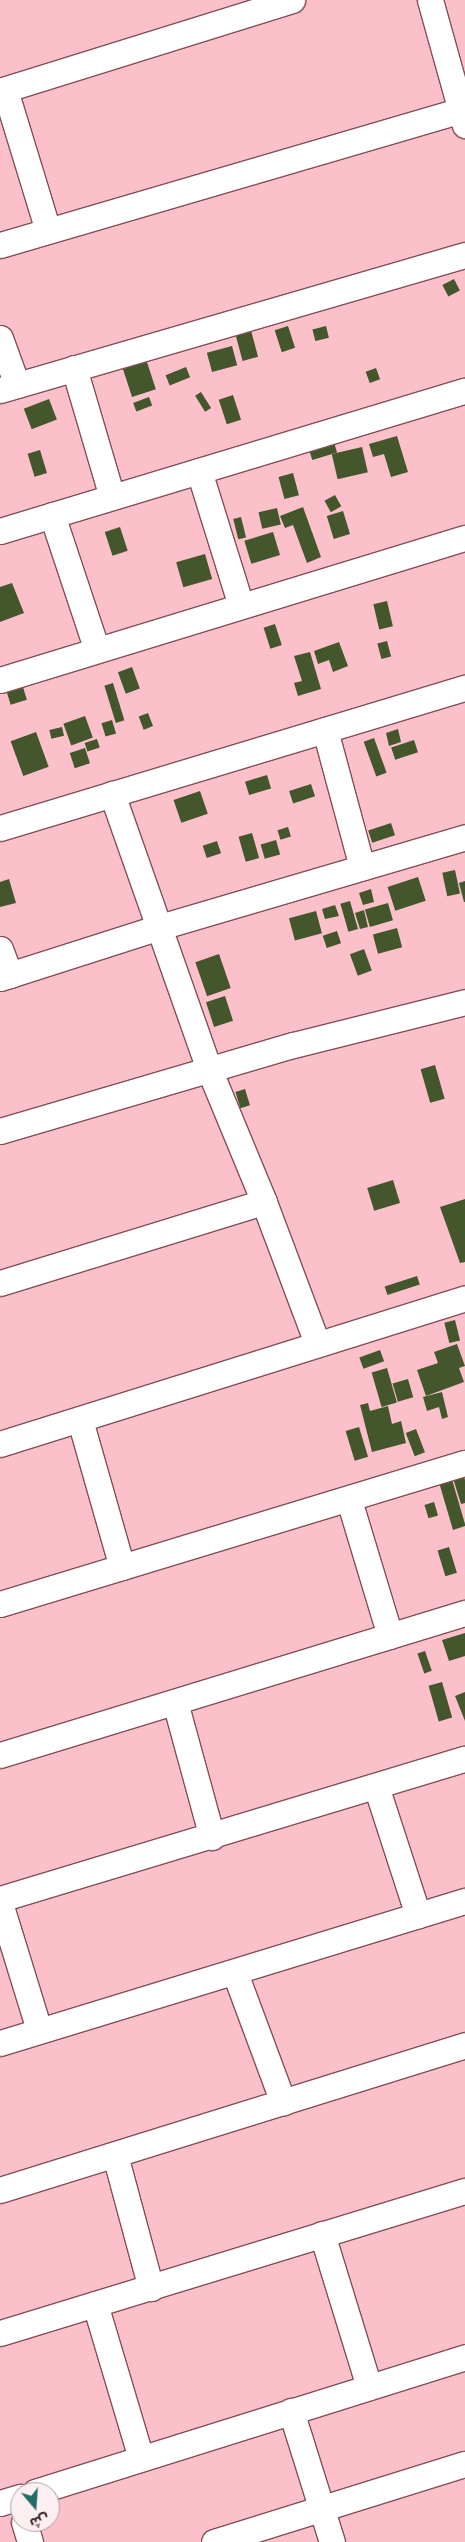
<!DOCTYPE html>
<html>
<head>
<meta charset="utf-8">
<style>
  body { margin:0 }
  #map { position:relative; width:465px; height:2542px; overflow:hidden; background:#fbc0c9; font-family:Figtree,"Noto Sans Arabic",sans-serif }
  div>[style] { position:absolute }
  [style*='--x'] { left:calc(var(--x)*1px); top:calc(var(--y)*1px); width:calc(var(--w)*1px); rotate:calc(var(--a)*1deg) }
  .building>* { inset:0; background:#44562b; transform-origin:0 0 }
  .roads { filter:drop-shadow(1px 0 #824f58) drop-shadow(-1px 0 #824f58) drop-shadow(0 1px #824f58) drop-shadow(0 -1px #824f58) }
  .minor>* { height:25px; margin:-12.5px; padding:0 12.5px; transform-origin:12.5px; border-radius:12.5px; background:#fff }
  span { translate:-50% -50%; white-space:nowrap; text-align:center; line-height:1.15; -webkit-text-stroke:5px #fceff1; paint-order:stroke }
  .north { position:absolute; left:10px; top:2482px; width:50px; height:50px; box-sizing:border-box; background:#fceff1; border:1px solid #ae9da0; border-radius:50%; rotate:162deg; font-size:14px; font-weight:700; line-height:20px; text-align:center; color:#392327 }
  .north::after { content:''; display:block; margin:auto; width:18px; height:22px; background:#216c66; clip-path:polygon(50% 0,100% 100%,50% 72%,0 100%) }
</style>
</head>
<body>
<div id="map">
  <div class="building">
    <div style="left:454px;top:279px;width:13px;height:13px;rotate:63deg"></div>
    <div style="left:249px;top:323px;width:35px;height:16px;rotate:75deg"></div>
    <div style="left:288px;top:326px;width:23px;height:14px;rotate:72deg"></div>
    <div style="left:326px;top:326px;width:12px;height:14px;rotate:76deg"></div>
    <div style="left:232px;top:346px;width:20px;height:26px;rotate:75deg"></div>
    <div style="left:145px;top:356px;width:35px;height:25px;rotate:72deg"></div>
    <div style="left:186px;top:367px;width:11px;height:22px;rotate:68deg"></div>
    <div style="left:376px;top:368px;width:12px;height:11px;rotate:70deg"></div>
    <div style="left:201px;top:392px;width:19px;height:7px;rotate:58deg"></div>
    <div style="left:233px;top:395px;width:26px;height:15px;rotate:72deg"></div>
    <div style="left:149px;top:397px;width:9px;height:17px;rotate:69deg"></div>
    <div style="left:49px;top:399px;width:22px;height:27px;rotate:69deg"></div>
    <div style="clip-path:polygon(397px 436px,408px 472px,391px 477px,384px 454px,373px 457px,369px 444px)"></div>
    <div style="left:333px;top:439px;width:14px;height:26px;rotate:73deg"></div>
    <div style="left:362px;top:447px;width:26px;height:31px;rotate:77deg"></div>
    <div style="left:40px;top:450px;width:24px;height:13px;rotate:73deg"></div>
    <div style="left:293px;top:473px;width:23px;height:15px;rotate:75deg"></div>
    <div style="left:335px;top:495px;width:13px;height:12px;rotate:61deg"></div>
    <div style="clip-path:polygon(303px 507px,321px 557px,307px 563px,293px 525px,285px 528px,280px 516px)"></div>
    <div style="left:277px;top:508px;width:17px;height:19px;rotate:77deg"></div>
    <div style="left:343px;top:511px;width:24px;height:17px;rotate:73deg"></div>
    <div style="left:241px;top:517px;width:21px;height:8px;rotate:76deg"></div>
    <div style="left:120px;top:527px;width:25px;height:16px;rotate:72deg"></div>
    <div style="left:273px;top:532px;width:24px;height:30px;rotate:73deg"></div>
    <div style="left:205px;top:554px;width:26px;height:30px;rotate:74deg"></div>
    <div style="clip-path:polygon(12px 583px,24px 613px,0 622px,0 587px)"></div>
    <div style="left:387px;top:601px;width:26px;height:14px;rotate:77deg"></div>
    <div style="left:275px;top:624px;width:22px;height:12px;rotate:72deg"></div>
    <div style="left:387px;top:641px;width:16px;height:10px;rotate:75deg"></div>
    <div style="clip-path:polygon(339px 642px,348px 666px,333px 672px,329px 660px,318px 664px,314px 651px)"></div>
    <div style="clip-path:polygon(310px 652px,321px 689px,298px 696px,294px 683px,302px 681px,294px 656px)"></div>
    <div style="left:132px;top:667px;width:23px;height:15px;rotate:70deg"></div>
    <div style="left:19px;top:674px;width:27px;height:17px;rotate:73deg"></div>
    <div style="left:113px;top:683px;width:39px;height:9px;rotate:73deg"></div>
    <div style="left:148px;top:713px;width:14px;height:10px;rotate:69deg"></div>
    <div style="left:85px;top:716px;width:23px;height:23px;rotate:70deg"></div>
    <div style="left:112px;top:720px;width:14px;height:11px;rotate:73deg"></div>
    <div style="left:62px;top:727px;width:9px;height:13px;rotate:77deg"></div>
    <div style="clip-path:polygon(398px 729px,401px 742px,389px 746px,386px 733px)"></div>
    <div style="left:36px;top:732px;width:37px;height:27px;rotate:70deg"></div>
    <div style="left:374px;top:738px;width:37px;height:11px;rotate:70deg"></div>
    <div style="left:97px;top:739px;width:9px;height:13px;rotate:72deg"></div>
    <div style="left:414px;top:740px;width:13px;height:24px;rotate:72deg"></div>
    <div style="left:85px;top:748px;width:16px;height:16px;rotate:72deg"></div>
    <div style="left:267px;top:775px;width:14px;height:23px;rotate:73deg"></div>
    <div style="left:311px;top:784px;width:13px;height:23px;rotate:72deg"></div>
    <div style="left:200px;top:791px;width:24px;height:28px;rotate:71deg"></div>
    <div style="left:391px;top:823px;width:13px;height:24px;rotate:72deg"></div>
    <div style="left:288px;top:827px;width:10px;height:11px;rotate:73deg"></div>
    <div style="left:252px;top:833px;width:26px;height:14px;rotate:74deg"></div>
    <div style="left:276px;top:840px;width:15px;height:16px;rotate:74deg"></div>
    <div style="left:217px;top:841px;width:13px;height:15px;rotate:72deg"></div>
    <div style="left:455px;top:870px;width:24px;height:13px;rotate:78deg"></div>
    <div style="left:418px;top:877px;width:25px;height:32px;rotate:72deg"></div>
    <div style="clip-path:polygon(9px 879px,16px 903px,0 907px,0 882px)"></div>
    <div style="clip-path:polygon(465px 881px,465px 902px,464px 902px,459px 883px)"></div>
    <div style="clip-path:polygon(371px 889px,374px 902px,363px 905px,359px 893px)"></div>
    <div style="left:350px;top:901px;width:29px;height:10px;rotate:74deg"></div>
    <div style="left:388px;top:903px;width:18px;height:24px;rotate:74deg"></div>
    <div style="clip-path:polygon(335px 905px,339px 916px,325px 919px,322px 909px)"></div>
    <div style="clip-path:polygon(364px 910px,368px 927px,360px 929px,355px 913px)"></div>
    <div style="left:316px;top:911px;width:23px;height:28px;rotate:75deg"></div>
    <div style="left:397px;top:928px;width:20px;height:25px;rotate:75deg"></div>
    <div style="left:337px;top:931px;width:13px;height:15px;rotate:72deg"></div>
    <div style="left:364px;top:949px;width:23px;height:15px;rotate:70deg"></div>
    <div style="left:219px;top:954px;width:36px;height:25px;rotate:71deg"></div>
    <div style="left:225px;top:996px;width:26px;height:20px;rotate:72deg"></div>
    <div style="left:435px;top:1065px;width:35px;height:15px;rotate:74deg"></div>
    <div style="left:245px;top:1089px;width:17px;height:10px;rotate:73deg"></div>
    <div style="left:393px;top:1180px;width:24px;height:27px;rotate:73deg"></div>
    <div style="clip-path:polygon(465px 1199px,465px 1262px,460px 1263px,440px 1207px)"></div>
    <div style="left:417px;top:1276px;width:9px;height:34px;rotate:72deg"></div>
    <div style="left:455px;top:1320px;width:21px;height:11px;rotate:76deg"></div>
    <div style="clip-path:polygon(457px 1344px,465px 1366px,459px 1368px,464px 1382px,426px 1396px,417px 1370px,438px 1363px,434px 1352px)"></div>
    <div style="left:380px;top:1350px;width:12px;height:22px;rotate:70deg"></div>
    <div style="left:387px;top:1368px;width:36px;height:16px;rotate:74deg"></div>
    <div style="left:408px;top:1379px;width:19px;height:16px;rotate:74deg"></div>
    <div style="clip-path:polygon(442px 1392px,448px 1417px,442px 1419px,439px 1407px,427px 1411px,423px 1397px)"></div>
    <div style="clip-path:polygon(368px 1403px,370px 1411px,388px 1406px,392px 1424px,401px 1421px,406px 1443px,372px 1452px,360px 1405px)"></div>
    <div style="left:359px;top:1427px;width:31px;height:14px;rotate:73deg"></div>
    <div style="left:416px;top:1429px;width:25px;height:11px;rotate:69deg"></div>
    <div style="clip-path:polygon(463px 1472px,465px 1480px,465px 1503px,461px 1504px,452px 1475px)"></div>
    <div style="clip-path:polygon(451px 1476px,465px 1524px,465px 1526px,453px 1530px,438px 1479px)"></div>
    <div style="left:434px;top:1502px;width:14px;height:10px;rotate:73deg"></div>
    <div style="left:449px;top:1547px;width:27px;height:12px;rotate:73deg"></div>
    <div style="clip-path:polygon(465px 1633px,465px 1656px,449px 1661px,442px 1640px)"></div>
    <div style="left:425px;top:1651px;width:21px;height:8px;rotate:71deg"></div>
    <div style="left:442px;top:1682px;width:37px;height:14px;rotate:74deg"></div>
    <div style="clip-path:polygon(465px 1692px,465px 1721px,455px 1696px)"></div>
  </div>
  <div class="roads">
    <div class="minor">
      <div style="--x:430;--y:0;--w:130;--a:74.4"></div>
      <div style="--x:5;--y:90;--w:147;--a:73"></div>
      <div style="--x:0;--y:91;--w:306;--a:-17.3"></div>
      <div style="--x:0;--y:245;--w:480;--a:-16.3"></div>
      <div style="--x:0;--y:338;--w:50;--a:70.1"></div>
      <div style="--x:74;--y:368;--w:134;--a:73.6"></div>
      <div style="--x:0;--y:390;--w:484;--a:-16.2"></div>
      <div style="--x:199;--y:471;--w:141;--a:72.7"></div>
      <div style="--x:52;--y:515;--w:142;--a:71.6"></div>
      <div style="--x:0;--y:531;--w:486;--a:-16.8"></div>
      <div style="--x:0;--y:680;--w:486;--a:-17"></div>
      <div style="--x:325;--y:730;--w:142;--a:74.9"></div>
      <div style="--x:112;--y:794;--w:292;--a:70.6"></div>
      <div style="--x:209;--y:1069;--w:144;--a:67.5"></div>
      <div style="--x:264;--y:1202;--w:151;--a:69.4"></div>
      <div style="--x:0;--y:828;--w:486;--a:-16.8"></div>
      <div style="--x:0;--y:949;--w:28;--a:69"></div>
      <div style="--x:0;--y:978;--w:168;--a:-17.7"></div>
      <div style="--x:160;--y:927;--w:318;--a:-16.4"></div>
      <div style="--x:0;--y:1131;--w:305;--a:-16.4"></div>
      <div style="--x:293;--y:1045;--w:177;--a:-14"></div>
      <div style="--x:0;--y:1283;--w:276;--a:-17.1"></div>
      <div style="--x:80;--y:1420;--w:153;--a:74.1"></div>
      <div style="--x:0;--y:1444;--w:487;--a:-17.4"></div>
      <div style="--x:349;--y:1500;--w:142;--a:73.2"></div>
      <div style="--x:0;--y:1604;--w:486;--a:-16.9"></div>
      <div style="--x:175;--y:1702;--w:140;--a:74.7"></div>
      <div style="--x:0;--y:1755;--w:486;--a:-17"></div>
      <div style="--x:376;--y:1786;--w:136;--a:72"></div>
      <div style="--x:0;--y:1899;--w:486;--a:-16.8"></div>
      <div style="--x:0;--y:1903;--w:133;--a:72.9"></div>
      <div style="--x:235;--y:1973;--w:138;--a:69.6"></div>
      <div style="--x:0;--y:2043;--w:486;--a:-17"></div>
      <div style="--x:115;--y:2155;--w:138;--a:74.9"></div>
      <div style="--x:0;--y:2190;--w:487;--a:-17.3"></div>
      <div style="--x:322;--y:2234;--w:160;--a:72.9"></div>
      <div style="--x:95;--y:2304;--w:161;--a:73.4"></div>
      <div style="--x:0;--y:2333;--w:486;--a:-17"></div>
      <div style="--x:291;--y:2411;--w:137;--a:72.6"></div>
      <div style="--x:35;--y:2492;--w:451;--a:-17.4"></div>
      <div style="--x:0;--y:2503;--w:21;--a:-17"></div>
      <div style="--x:24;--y:2522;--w:21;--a:73"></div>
      <div style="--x:214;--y:2542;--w:263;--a:-17.3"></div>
    </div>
  </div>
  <div class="north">ش</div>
</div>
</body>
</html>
